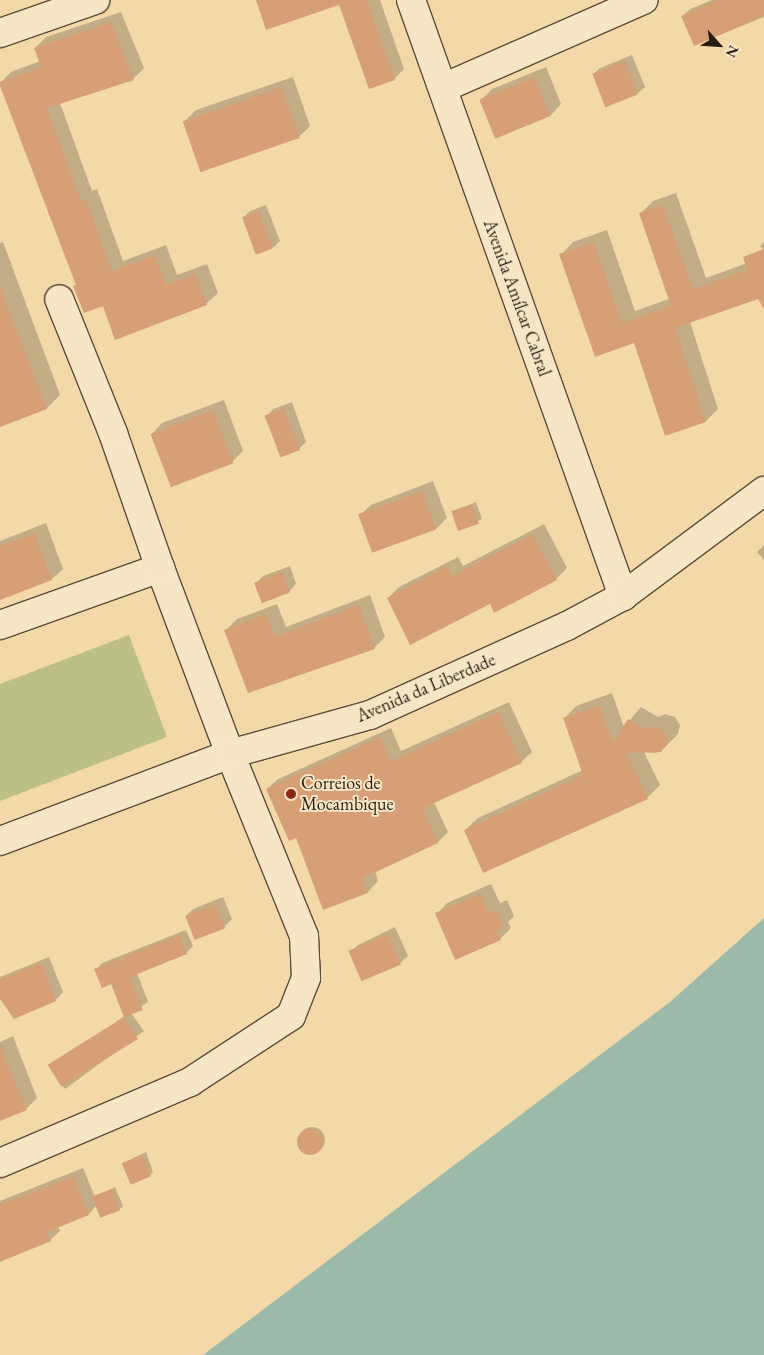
<!DOCTYPE html>
<html>
<head>
<meta charset="utf-8">
<style>
  body { margin:0 }
  #map { position:relative; width:764px; height:1355px; overflow:hidden; background:#f3d9a8; font-family:"EB Garamond",serif }
  div>[style] { position:absolute }
  [style*='--x'] { left:calc(var(--x)*1px); top:calc(var(--y)*1px); width:calc(var(--w)*1px); rotate:calc(var(--a)*1deg) }
  .green>* { inset:0; background:#bcbf86 }
  .water>* { inset:0; background:#9bbaaa }
  .shadow>* { inset:0; background:#0003 }
  .round { border-radius:50% }
  .building>* { inset:0; background:#d79f75; transform-origin:0 0 }
  .roads { filter:drop-shadow(1px 0 #5c4d38) drop-shadow(-1px 0 #5c4d38) drop-shadow(0 1px #5c4d38) drop-shadow(0 -1px #5c4d38) }
  .minor>* { height:28px; margin:-14px; padding:0 14px; transform-origin:14px; border-radius:14px; background:#f7e6c6 }
  .tertiary>* { height:28px; margin:-14px; padding:0 14px; transform-origin:14px; border-radius:14px; background:#f7e6c6 }
  .dots>* { width:14px; height:14px; translate:-50% -50%; box-sizing:border-box; border:2px solid #f7e6c6; border-radius:50% }
  span { translate:-50% -50%; white-space:nowrap; text-align:center; line-height:1.15; -webkit-text-stroke:4px #f7e6c6; paint-order:stroke }
  .street-label { font-size:18px; color:#291e13 }
  .poi-label { font-size:18px; color:#291e13 }
  .left { translate:0 -50%; text-align:left }
  .north { position:absolute; left:694px; top:20px; width:50px; height:50px; -webkit-text-stroke:4px #f7e6c6; paint-order:stroke; rotate:116deg; font-size:14px; font-weight:700; line-height:20px; text-align:center; color:#291e13 }
  .north::after { content:''; display:block; margin:auto; width:18px; height:22px; background:#291e13; clip-path:polygon(50% 0,100% 100%,50% 72%,0 100%) }
</style>
</head>
<body>
<div id="map">
  <div class="green">
    <div style="clip-path:polygon(129px 635px,167px 737px,0 801px,0 684px)"></div>
  </div>
  <div class="water">
    <div style="clip-path:polygon(764px 918px,764px 1355px,203px 1355px,670px 1002px)"></div>
  </div>
  <div class="shadow">
    <div style="clip-path:polygon(257px 0,380px 0,404px 69px,395px 78px,370px 88px,340px 3px)"></div>
    <div style="clip-path:polygon(712px 0,764px 0,764px 17px,694px 45px,683px 16px,690px 9px)"></div>
    <div style="clip-path:polygon(121px 12px,144px 68px,133px 79px,60px 103px,92px 191px,97px 189px,123px 261px,166px 245px,177px 275px,207px 264px,218px 293px,207px 303px,115px 338px,103px 305px,75px 286px,77px 284px,0 83px,11px 72px,40px 61px,35px 48px,46px 37px)"></div>
    <div style="clip-path:polygon(632px 55px,645px 87px,637px 94px,593px 75px,600px 68px)"></div>
    <div style="clip-path:polygon(546px 67px,561px 104px,551px 115px,497px 138px,481px 100px,492px 89px)"></div>
    <div style="clip-path:polygon(293px 77px,310px 126px,299px 137px,185px 121px,196px 110px)"></div>
    <div style="clip-path:polygon(676px 193px,706px 278px,764px 257px,764px 295px,690px 322px,718px 409px,706px 421px,561px 255px,573px 242px,607px 230px,635px 311px,669px 299px,640px 214px,653px 201px)"></div>
    <div style="clip-path:polygon(266px 205px,280px 241px,273px 248px,243px 218px,250px 211px)"></div>
    <div style="clip-path:polygon(3px 242px,60px 395px,47px 408px,0 425px,0 243px)"></div>
    <div style="clip-path:polygon(764px 242px,764px 250px,760px 246px)"></div>
    <div style="clip-path:polygon(224px 400px,243px 451px,232px 462px,152px 434px,162px 423px)"></div>
    <div style="clip-path:polygon(292px 402px,306px 442px,299px 449px,266px 417px,273px 409px)"></div>
    <div style="clip-path:polygon(433px 481px,447px 518px,436px 529px,373px 552px,360px 515px,371px 505px)"></div>
    <div style="clip-path:polygon(476px 502px,482px 519px,459px 530px,453px 513px)"></div>
    <div style="clip-path:polygon(46px 523px,63px 569px,52px 579px,0 599px,0 541px)"></div>
    <div style="clip-path:polygon(544px 524px,567px 568px,556px 579px,490px 602px,388px 598px,399px 587px,458px 557px,463px 566px)"></div>
    <div style="clip-path:polygon(764px 545px,764px 560px,757px 552px)"></div>
    <div style="clip-path:polygon(290px 566px,296px 584px,289px 592px,256px 583px,263px 576px)"></div>
    <div style="clip-path:polygon(370px 595px,385px 637px,374px 648px,248px 692px,226px 630px,237px 619px,277px 604px,286px 627px)"></div>
    <div style="clip-path:polygon(612px 693px,624px 727px,641px 707px,658px 717px,665px 714px,675px 717px,680px 725px,678px 734px,665px 747px,656px 753px,644px 752px,660px 785px,647px 798px,465px 830px,478px 818px,583px 770px,564px 719px,576px 706px)"></div>
    <div style="clip-path:polygon(509px 702px,532px 752px,521px 762px,434px 802px,448px 832px,438px 842px,375px 871px,378px 881px,368px 892px,324px 908px,297px 836px,267px 789px,278px 779px,391px 728px,401px 751px)"></div>
    <div style="clip-path:polygon(491px 884px,500px 903px,507px 900px,514px 916px,508px 922px,511px 928px,500px 939px,437px 914px,447px 903px)"></div>
    <div style="clip-path:polygon(223px 897px,232px 919px,224px 927px,186px 916px,193px 909px)"></div>
    <div style="clip-path:polygon(395px 927px,408px 956px,400px 963px,351px 952px,358px 945px)"></div>
    <div style="clip-path:polygon(186px 930px,193px 946px,186px 953px,137px 973px,148px 1002px,131px 1013px,144px 1031px,65px 1089px,52px 1070px,124px 1016px,111px 983px,96px 970px,102px 963px)"></div>
    <div style="clip-path:polygon(49px 957px,63px 992px,56px 1000px,15px 1017px,0 996px,0 977px)"></div>
    <div style="clip-path:polygon(13px 1036px,37px 1098px,26px 1109px,0 1120px,0 1042px)"></div>
    <div class="round" style="left:299px;top:1127px;width:26px;height:26px"></div>
    <div style="clip-path:polygon(146px 1152px,153px 1172px,150px 1175px,123px 1163px)"></div>
    <div style="clip-path:polygon(83px 1168px,95px 1197px,115px 1187px,123px 1206px,119px 1210px,97px 1205px,89px 1214px,58px 1226px,60px 1231px,50px 1240px,0 1261px,0 1201px)"></div>
  </div>
  <div class="building">
    <div style="clip-path:polygon(256px 0,367px 0,395px 80px,369px 89px,339px 5px,266px 30px)"></div>
    <div style="clip-path:polygon(718px 0,764px 0,764px 16px,694px 46px,681px 16px)"></div>
    <div style="clip-path:polygon(111px 22px,134px 80px,47px 108px,81px 201px,86px 199px,112px 271px,155px 255px,166px 285px,196px 274px,207px 305px,115px 340px,103px 306px,84px 313px,73px 286px,76px 285px,0 86px,0 82px,41px 67px,34px 48px)"></div>
    <div style="left:625px;top:61px;width:36px;height:35px;rotate:69deg"></div>
    <div style="left:535px;top:77px;width:42px;height:60px;rotate:68deg"></div>
    <div style="left:282px;top:87px;width:54px;height:105px;rotate:71deg"></div>
    <div style="clip-path:polygon(663px 205px,693px 289px,747px 270px,743px 257px,764px 249px,764px 309px,758px 299px,675px 328px,706px 422px,665px 436px,634px 343px,595px 357px,559px 254px,594px 242px,622px 323px,671px 306px,639px 213px)"></div>
    <div style="left:259px;top:211px;width:40px;height:18px;rotate:70deg"></div>
    <div style="clip-path:polygon(0 286px,47px 409px,0 427px)"></div>
    <div style="left:284px;top:408px;width:45px;height:21px;rotate:69deg"></div>
    <div style="left:213px;top:410px;width:57px;height:67px;rotate:69deg"></div>
    <div style="left:422px;top:491px;width:41px;height:68px;rotate:70deg"></div>
    <div style="left:472px;top:504px;width:21px;height:22px;rotate:71deg"></div>
    <div style="clip-path:polygon(35px 533px,52px 580px,0 600px,0 546px)"></div>
    <div style="clip-path:polygon(533px 534px,557px 580px,494px 613px,490px 604px,410px 645px,387px 598px,447px 566px,452px 576px)"></div>
    <div style="left:282px;top:572px;width:22px;height:30px;rotate:69deg"></div>
    <div style="clip-path:polygon(359px 605px,375px 649px,248px 693px,224px 630px,266px 614px,275px 637px)"></div>
    <div style="clip-path:polygon(600px 705px,613px 743px,628px 719px,645px 729px,657px 726px,666px 733px,668px 743px,661px 752px,627px 753px,648px 799px,483px 873px,464px 830px,583px 775px,563px 718px)"></div>
    <div style="clip-path:polygon(499px 712px,522px 763px,423px 808px,438px 843px,363px 878px,368px 893px,323px 910px,296px 838px,289px 841px,266px 789px,380px 737px,391px 761px)"></div>
    <div style="clip-path:polygon(480px 894px,489px 913px,496px 910px,504px 928px,496px 931px,501px 940px,455px 960px,435px 913px)"></div>
    <div style="left:216px;top:904px;width:26px;height:33px;rotate:69deg"></div>
    <div style="left:388px;top:934px;width:33px;height:43px;rotate:67deg"></div>
    <div style="clip-path:polygon(180px 935px,187px 954px,130px 977px,143px 1010px,124px 1017px,111px 984px,102px 988px,94px 969px)"></div>
    <div style="clip-path:polygon(42px 963px,56px 1001px,14px 1019px,0 999px,0 980px)"></div>
    <div style="left:124px;top:1017px;width:26px;height:90px;rotate:58deg"></div>
    <div style="clip-path:polygon(0 1045px,27px 1110px,0 1121px)"></div>
    <div class="round" style="left:297px;top:1129px;width:26px;height:26px"></div>
    <div style="left:142px;top:1155px;width:23px;height:22px;rotate:67deg"></div>
    <div style="clip-path:polygon(74px 1176px,89px 1215px,47px 1232px,51px 1241px,0 1262px,0 1205px)"></div>
    <div style="left:112px;top:1189px;width:23px;height:21px;rotate:70deg"></div>
  </div>
  <div class="roads">
    <div class="minor">
      <div style="--x:443;--y:88;--w:219;--a:-23.7"></div>
      <div style="--x:0;--y:625;--w:170;--a:-19.6"></div>
      <div style="--x:0;--y:1163;--w:207;--a:-23.1"></div>
      <div style="--x:190;--y:1082;--w:121;--a:-33.2"></div>
      <div style="--x:291;--y:1016;--w:41;--a:-68.5"></div>
      <div style="--x:306;--y:978;--w:42;--a:-92.7"></div>
      <div style="--x:304;--y:936;--w:196;--a:-112.1"></div>
      <div style="--x:230;--y:754;--w:199;--a:-110.6"></div>
      <div style="--x:160;--y:568;--w:143;--a:-109.2"></div>
      <div style="--x:113;--y:433;--w:144;--a:-111.9"></div>
    </div>
    <div class="tertiary">
      <div style="--x:411;--y:0;--w:633;--a:70.42"></div>
      <div style="--x:0;--y:33;--w:101;--a:-19.2"></div>
      <div style="--x:0;--y:841;--w:246;--a:-20.7"></div>
      <div style="--x:230;--y:754;--w:145;--a:-15.6"></div>
      <div style="--x:370;--y:715;--w:216;--a:-24.3"></div>
      <div style="--x:567;--y:626;--w:64;--a:-28.2"></div>
      <div style="--x:623;--y:596;--w:176;--a:-36.7"></div>
    </div>
  </div>
  <div class="dots">
    <div style="left:291px;top:794px;background:#8f2418"></div>
  </div>
  <div class="street-label">
    <span style="left:517px;top:298px;rotate:70deg">Avenida Amílcar Cabral</span>
    <span style="left:426px;top:688px;rotate:-23deg">Avenida da Liberdade</span>
  </div>
  <div class="poi-label">
    <span class="left" style="left:301px;top:794px">Correios de<br>Mocambique</span>
  </div>
  <div class="north">N</div>
</div>
</body>
</html>
